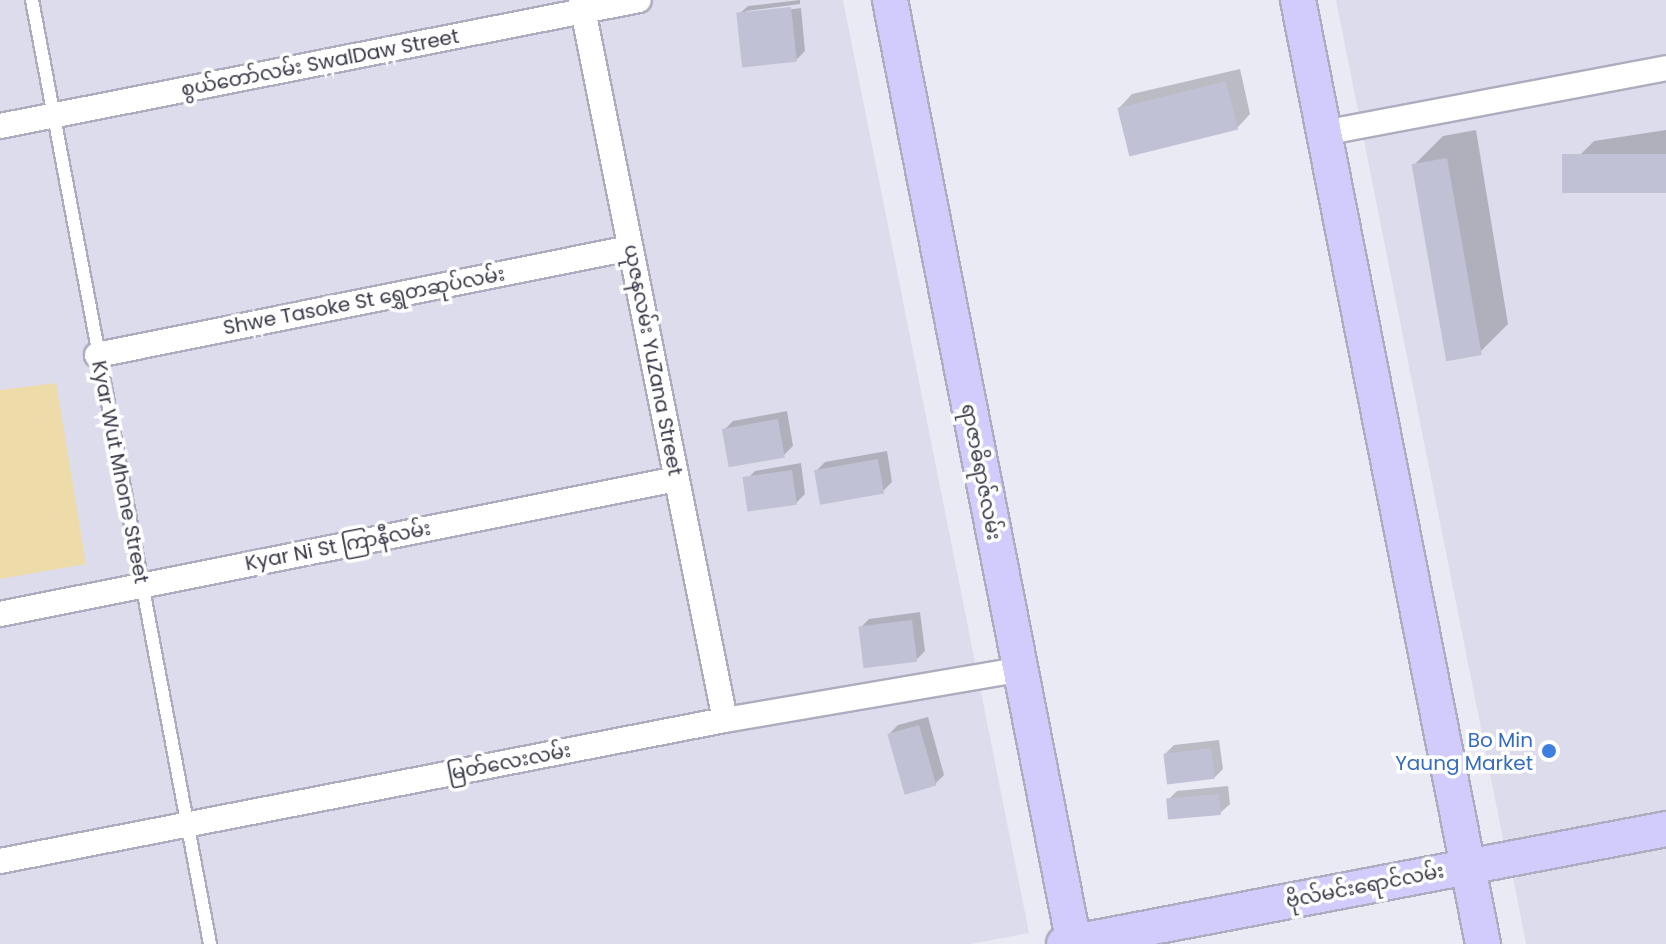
<!DOCTYPE html>
<html>
<head>
<meta charset="utf-8">
<style>
  body { margin:0 }
  #map { position:relative; width:1666px; height:944px; overflow:hidden; background:#eaeaf4; font-family:Poppins,"Noto Sans Myanmar",sans-serif }
  div>[style] { position:absolute }
  [style*='--x'] { left:calc(var(--x)*1px); top:calc(var(--y)*1px); width:calc(var(--w)*1px); rotate:calc(var(--a)*1deg) }
  .residential>* { inset:0; background:#dddcec }
  .water>* { inset:0; background:#eddcaa }
  .shadow>* { inset:0; background:#0003 }
  .building>* { inset:0; background:#c0c1d5; transform-origin:0 0 }
  .roads { filter:drop-shadow(2px 0 #adadbf) drop-shadow(-2px 0 #adadbf) drop-shadow(0 2px #adadbf) drop-shadow(0 -2px #adadbf) }
  .lane>* { height:12px; margin:-6px; padding:0 6px; transform-origin:6px; border-radius:6px; background:#fff }
  .street>* { height:24px; margin:-12px; padding:0 12px; transform-origin:12px; border-radius:12px; background:#fff }
  .secondary>* { height:34px; margin:-17px; padding:0 17px; transform-origin:17px; border-radius:17px; background:#d1ccfc }
  .dots>* { width:22px; height:22px; translate:-50% -50%; box-sizing:border-box; border:4px solid #fff; border-radius:50% }
  span { translate:-50% -50%; white-space:nowrap; text-align:center; line-height:1.15; -webkit-text-stroke:7px #fff; paint-order:stroke }
  .street-label { font-size:20px; color:#383948 }
  .shop-label { font-size:20px; color:#366cbe }
  .right { translate:-100% -50%; text-align:right }
</style>
</head>
<body>
<div id="map">
  <div class="residential">
    <div style="clip-path:polygon(0 0,843px 0,1029px 933px,971px 944px,0 944px)"></div>
    <div style="clip-path:polygon(1336px 0,1666px 0,1666px 812px,1504px 844px)"></div>
    <div style="clip-path:polygon(1666px 847px,1666px 944px,1526px 944px,1513px 877px)"></div>
  </div>
  <div class="water">
    <div style="clip-path:polygon(56px 383px,86px 564px,0 579px,0 390px)"></div>
  </div>
  <div class="shadow">
    <div style="clip-path:polygon(800px 0,800px 4px,746px 11px,746px 15px,801px 8px,805px 51px,796px 60px,738px 15px,748px 6px)"></div>
    <div style="clip-path:polygon(1240px 69px,1250px 114px,1237px 128px,1119px 108px,1132px 94px)"></div>
    <div style="clip-path:polygon(1476px 130px,1508px 324px,1479px 353px,1414px 165px,1443px 136px)"></div>
    <div style="clip-path:polygon(1666px 130px,1666px 191px,1565px 170px,1594px 141px)"></div>
    <div style="clip-path:polygon(787px 411px,793px 446px,784px 455px,724px 430px,733px 421px)"></div>
    <div style="clip-path:polygon(887px 451px,892px 482px,883px 491px,816px 471px,825px 462px)"></div>
    <div style="clip-path:polygon(801px 463px,805px 494px,796px 503px,746px 480px,755px 471px)"></div>
    <div style="clip-path:polygon(920px 612px,925px 651px,916px 660px,860px 628px,869px 619px)"></div>
    <div style="clip-path:polygon(928px 717px,944px 775px,935px 784px,889px 734px,898px 725px)"></div>
    <div style="clip-path:polygon(1219px 740px,1223px 769px,1214px 778px,1165px 754px,1174px 745px)"></div>
    <div style="clip-path:polygon(1228px 786px,1230px 804px,1220px 813px,1168px 800px,1177px 791px)"></div>
  </div>
  <div class="building">
    <div style="left:791px;top:7px;width:55px;height:55px;rotate:84deg"></div>
    <div style="left:1226px;top:81px;width:50px;height:112px;rotate:76deg"></div>
    <div style="left:1666px;top:154px;width:39px;height:104px;rotate:90deg"></div>
    <div style="left:1447px;top:158px;width:200px;height:36px;rotate:80deg"></div>
    <div style="left:778px;top:419px;width:39px;height:57px;rotate:80deg"></div>
    <div style="left:878px;top:459px;width:35px;height:65px;rotate:80deg"></div>
    <div style="left:792px;top:470px;width:35px;height:50px;rotate:82deg"></div>
    <div style="left:912px;top:620px;width:42px;height:54px;rotate:83deg"></div>
    <div style="left:919px;top:725px;width:63px;height:33px;rotate:74deg"></div>
    <div style="left:1211px;top:748px;width:31px;height:48px;rotate:83deg"></div>
    <div style="left:1219px;top:794px;width:21px;height:53px;rotate:85deg"></div>
  </div>
  <div class="roads">
    <div class="lane">
      <div style="--x:32;--y:0;--w:961;--a:79.32"></div>
    </div>
    <div class="street">
      <div style="--x:581;--y:0;--w:734;--a:78.69"></div>
      <div style="--x:0;--y:126;--w:651;--a:-11.15"></div>
      <div style="--x:1323;--y:133;--w:349;--a:-10.7"></div>
      <div style="--x:97;--y:355;--w:544;--a:-11.35"></div>
      <div style="--x:0;--y:614;--w:690;--a:-11.28"></div>
      <div style="--x:0;--y:861;--w:739;--a:-11.01"></div>
      <div style="--x:725;--y:720;--w:298;--a:-9.7"></div>
    </div>
    <div class="secondary">
      <div style="--x:890;--y:0;--w:962;--a:78.97"></div>
      <div style="--x:1298;--y:0;--w:962;--a:78.91"></div>
      <div style="--x:1064;--y:944;--w:613;--a:-10.81"></div>
    </div>
  </div>
  <div class="dots">
    <div style="left:1549px;top:751px;background:#3f7fe0"></div>
  </div>
  <div class="street-label">
    <span style="left:320px;top:63px;rotate:-11deg">စွယ်တော်လမ်း SwalDaw Street</span>
    <span style="left:364px;top:301px;rotate:-11deg">Shwe Tasoke St ရွှေတဆုပ်လမ်း</span>
    <span style="left:653px;top:360px;rotate:79deg">ယုဇနလမ်း YuZana Street</span>
    <span style="left:120px;top:472px;rotate:79deg">Kyar Wut Mhone Street</span>
    <span style="left:981px;top:472px;rotate:79deg">ရာဇာဓိရာဇ်လမ်း</span>
    <span style="left:338px;top:546px;rotate:-11deg">Kyar Ni St ကြာနီလမ်း</span>
    <span style="left:509px;top:762px;rotate:-11deg">မြတ်လေးလမ်း</span>
    <span style="left:1365px;top:886px;rotate:-11deg">ဗိုလ်မင်းရောင်လမ်း</span>
  </div>
  <div class="shop-label">
    <span class="right" style="left:1533px;top:752px">Bo Min<br>Yaung Market</span>
  </div>
</div>
</body>
</html>
